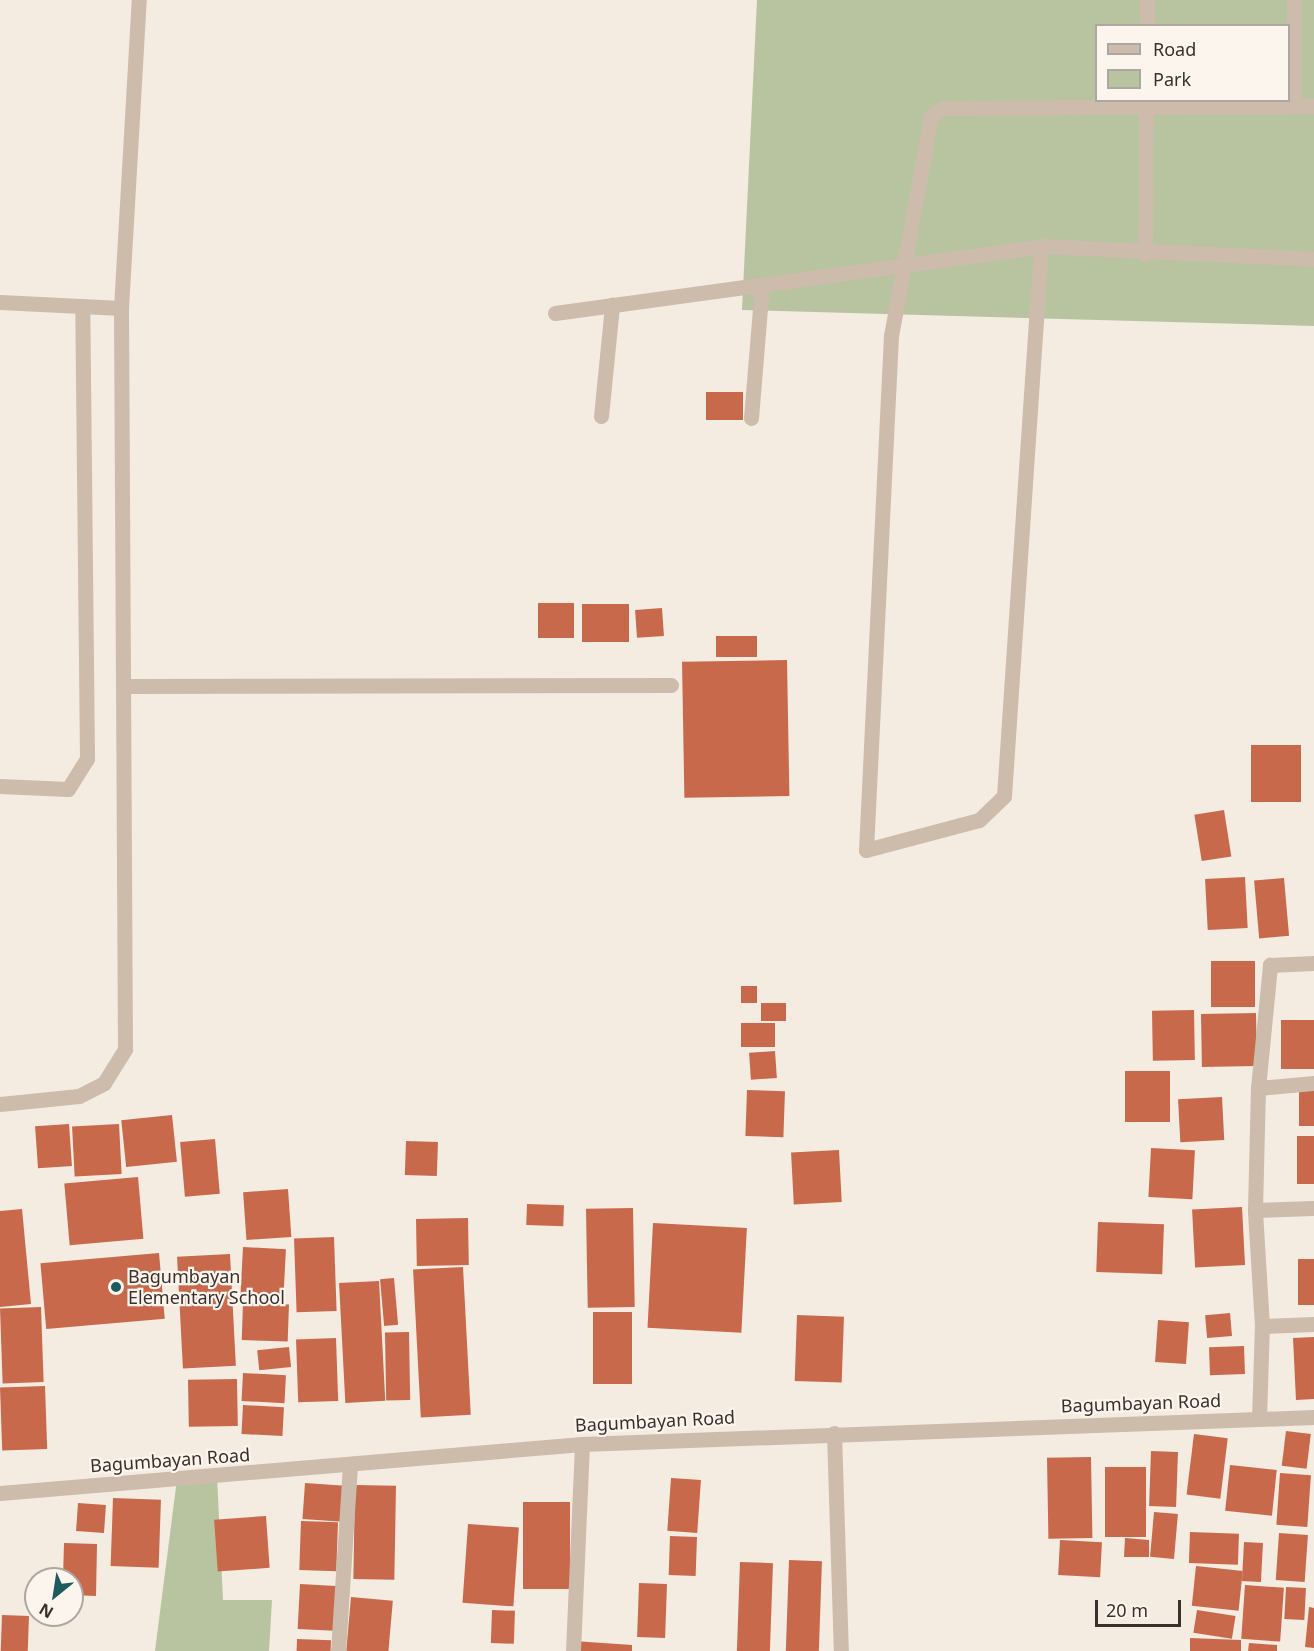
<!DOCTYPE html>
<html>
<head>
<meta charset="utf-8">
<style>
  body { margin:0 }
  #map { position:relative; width:1314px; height:1651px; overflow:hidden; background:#f4ebe1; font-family:"Noto Sans",sans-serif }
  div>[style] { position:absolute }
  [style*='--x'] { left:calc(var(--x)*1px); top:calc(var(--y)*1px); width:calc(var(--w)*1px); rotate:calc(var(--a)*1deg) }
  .green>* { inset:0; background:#b8c4a0 }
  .building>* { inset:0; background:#c8694b; transform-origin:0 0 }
  .service>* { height:15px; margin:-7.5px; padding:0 7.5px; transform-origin:7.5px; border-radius:7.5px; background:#cdbbac }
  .minor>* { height:15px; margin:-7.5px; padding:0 7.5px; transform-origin:7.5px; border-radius:7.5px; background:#cdbbac }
  .tertiary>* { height:15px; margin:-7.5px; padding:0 7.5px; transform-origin:7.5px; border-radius:7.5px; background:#cdbbac }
  .dots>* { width:16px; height:16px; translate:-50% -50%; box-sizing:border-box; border:3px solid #fbf5ee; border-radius:50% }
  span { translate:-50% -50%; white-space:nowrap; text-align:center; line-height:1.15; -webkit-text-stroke:4.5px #fbf5ee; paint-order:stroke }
  .poi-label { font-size:18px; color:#3b302b }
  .left { translate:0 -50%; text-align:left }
  .street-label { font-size:18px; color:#3b302b }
  .legend { position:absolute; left:1095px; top:24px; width:195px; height:78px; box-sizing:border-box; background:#fbf5ee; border:2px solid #aea6a0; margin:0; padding:8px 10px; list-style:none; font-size:18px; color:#3b302b }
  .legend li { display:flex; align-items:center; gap:12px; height:30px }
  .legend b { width:30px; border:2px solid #aea6a0 }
  .north { position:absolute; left:24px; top:1567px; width:60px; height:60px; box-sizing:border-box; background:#fbf5ee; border:2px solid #aea6a0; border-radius:50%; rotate:210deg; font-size:16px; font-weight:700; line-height:24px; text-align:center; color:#3b302b }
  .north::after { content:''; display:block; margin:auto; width:21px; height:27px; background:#1f5a5e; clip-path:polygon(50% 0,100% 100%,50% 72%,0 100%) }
  .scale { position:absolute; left:1095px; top:1600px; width:86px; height:27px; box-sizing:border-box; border:3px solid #3b302b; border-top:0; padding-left:8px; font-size:18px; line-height:21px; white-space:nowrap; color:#3b302b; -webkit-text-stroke:4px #fbf5ee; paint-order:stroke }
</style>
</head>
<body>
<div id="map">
  <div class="green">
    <div style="clip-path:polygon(evenodd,757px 0,1314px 0,1314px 326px,742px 310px,757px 0,1096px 26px,1288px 26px,1288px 100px,1096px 100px,1096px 26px)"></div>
    <div style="clip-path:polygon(217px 1476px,223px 1600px,272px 1600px,269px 1651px,155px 1651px,177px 1479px)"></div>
  </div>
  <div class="building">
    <div style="left:706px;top:392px;width:37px;height:28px"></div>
    <div style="left:538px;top:603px;width:36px;height:35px"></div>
    <div style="left:582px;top:604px;width:47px;height:38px"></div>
    <div style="left:662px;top:608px;width:28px;height:27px;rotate:86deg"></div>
    <div style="left:716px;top:636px;width:41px;height:21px"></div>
    <div style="left:787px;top:660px;width:136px;height:105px;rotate:89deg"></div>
    <div style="left:1251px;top:745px;width:50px;height:57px"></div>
    <div style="left:1224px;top:810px;width:47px;height:30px;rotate:81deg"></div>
    <div style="left:1245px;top:877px;width:51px;height:40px;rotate:87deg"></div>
    <div style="left:1284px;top:878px;width:58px;height:30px;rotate:85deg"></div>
    <div style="left:1211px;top:961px;width:44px;height:46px"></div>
    <div style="left:741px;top:986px;width:16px;height:17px"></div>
    <div style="left:761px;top:1003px;width:25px;height:18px"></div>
    <div style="left:1194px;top:1010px;width:50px;height:42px;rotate:89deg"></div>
    <div style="left:1256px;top:1013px;width:53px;height:55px;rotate:89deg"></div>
    <div style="left:1281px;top:1020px;width:33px;height:49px"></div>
    <div style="left:741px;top:1023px;width:34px;height:24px"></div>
    <div style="left:775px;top:1051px;width:27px;height:26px;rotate:86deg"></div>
    <div style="left:1125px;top:1071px;width:45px;height:51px"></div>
    <div style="left:1299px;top:1087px;width:15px;height:39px"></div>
    <div style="left:747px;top:1090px;width:38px;height:46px;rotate:2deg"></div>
    <div style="left:1222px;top:1097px;width:43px;height:44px;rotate:87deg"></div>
    <div style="left:172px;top:1115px;width:47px;height:51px;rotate:84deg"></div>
    <div style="left:69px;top:1124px;width:42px;height:34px;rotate:86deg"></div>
    <div style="left:119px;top:1124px;width:50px;height:47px;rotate:87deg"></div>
    <div style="left:1297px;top:1136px;width:17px;height:48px"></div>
    <div style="left:215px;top:1139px;width:55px;height:35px;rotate:85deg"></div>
    <div style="left:406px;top:1141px;width:32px;height:34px;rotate:2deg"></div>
    <div style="left:1151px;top:1148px;width:44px;height:49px;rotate:3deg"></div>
    <div style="left:839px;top:1150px;width:52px;height:48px;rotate:87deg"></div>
    <div style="left:138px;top:1177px;width:62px;height:74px;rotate:85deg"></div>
    <div style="left:288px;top:1189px;width:48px;height:45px;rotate:86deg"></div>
    <div style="left:527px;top:1204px;width:37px;height:21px;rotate:2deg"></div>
    <div style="left:1242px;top:1207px;width:58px;height:50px;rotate:87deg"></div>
    <div style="left:633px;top:1208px;width:99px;height:47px;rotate:89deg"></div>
    <div style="clip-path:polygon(22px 1209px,31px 1304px,0 1307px,0 1211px)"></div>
    <div style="left:468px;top:1218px;width:47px;height:52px;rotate:89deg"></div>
    <div style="left:1098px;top:1222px;width:66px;height:50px;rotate:2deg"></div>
    <div style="left:653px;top:1223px;width:94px;height:105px;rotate:3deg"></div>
    <div style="left:334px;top:1237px;width:74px;height:40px;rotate:88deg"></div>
    <div style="left:243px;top:1247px;width:43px;height:48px;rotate:3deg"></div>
    <div style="left:159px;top:1253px;width:66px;height:119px;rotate:85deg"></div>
    <div style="left:230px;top:1254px;width:112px;height:53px;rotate:87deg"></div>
    <div style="left:1298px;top:1259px;width:16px;height:46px"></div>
    <div style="left:463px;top:1267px;width:148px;height:50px;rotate:87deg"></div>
    <div style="left:394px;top:1278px;width:47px;height:14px;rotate:85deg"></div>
    <div style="left:379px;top:1281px;width:120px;height:40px;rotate:87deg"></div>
    <div style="left:243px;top:1303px;width:46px;height:37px;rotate:2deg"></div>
    <div style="left:41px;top:1307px;width:75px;height:41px;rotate:88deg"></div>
    <div style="left:593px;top:1312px;width:39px;height:72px"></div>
    <div style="left:1230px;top:1313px;width:23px;height:25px;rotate:85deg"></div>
    <div style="left:797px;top:1315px;width:47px;height:66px;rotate:2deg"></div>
    <div style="left:1158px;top:1320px;width:31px;height:42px;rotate:4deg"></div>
    <div style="left:409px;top:1332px;width:68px;height:24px;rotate:89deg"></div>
    <div style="clip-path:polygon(1314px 1337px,1314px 1399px,1296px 1400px,1293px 1338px)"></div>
    <div style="left:336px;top:1338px;width:63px;height:40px;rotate:88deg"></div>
    <div style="left:1244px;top:1346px;width:28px;height:35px;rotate:88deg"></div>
    <div style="left:289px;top:1347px;width:20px;height:32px;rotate:84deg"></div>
    <div style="left:243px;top:1373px;width:43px;height:28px;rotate:3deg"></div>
    <div style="left:237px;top:1379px;width:47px;height:49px;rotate:89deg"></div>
    <div style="left:45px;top:1386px;width:63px;height:45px;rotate:88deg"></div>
    <div style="left:243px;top:1405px;width:41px;height:29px;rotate:3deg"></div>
    <div style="left:1286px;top:1431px;width:25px;height:35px;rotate:7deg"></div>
    <div style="left:1194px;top:1434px;width:34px;height:61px;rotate:7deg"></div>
    <div style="left:1151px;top:1451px;width:27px;height:55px;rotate:2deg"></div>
    <div style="left:1091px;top:1457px;width:81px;height:44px;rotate:89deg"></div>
    <div style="left:1230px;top:1465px;width:47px;height:46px;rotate:6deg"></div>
    <div style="left:1105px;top:1467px;width:41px;height:70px"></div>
    <div style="left:1280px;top:1473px;width:31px;height:52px;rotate:4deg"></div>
    <div style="left:671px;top:1478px;width:30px;height:53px;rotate:4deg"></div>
    <div style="left:305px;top:1483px;width:40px;height:36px;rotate:4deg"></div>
    <div style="left:355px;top:1485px;width:41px;height:94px;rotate:1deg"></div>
    <div style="left:113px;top:1498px;width:48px;height:68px;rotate:2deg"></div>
    <div style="left:523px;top:1502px;width:47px;height:87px"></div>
    <div style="left:78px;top:1503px;width:28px;height:28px;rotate:4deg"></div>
    <div style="left:1154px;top:1512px;width:24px;height:45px;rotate:5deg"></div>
    <div style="left:266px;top:1516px;width:52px;height:52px;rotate:86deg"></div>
    <div style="left:301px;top:1521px;width:37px;height:49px;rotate:2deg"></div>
    <div style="left:468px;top:1524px;width:51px;height:79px;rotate:4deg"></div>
    <div style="left:1190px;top:1532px;width:49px;height:31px;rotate:2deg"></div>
    <div style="left:1279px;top:1533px;width:29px;height:47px;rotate:4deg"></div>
    <div style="left:670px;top:1536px;width:27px;height:39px;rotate:2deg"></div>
    <div style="clip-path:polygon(1125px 1538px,1149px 1540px,1149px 1557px,1124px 1557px)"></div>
    <div style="left:1060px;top:1540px;width:42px;height:35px;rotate:3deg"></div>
    <div style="left:1244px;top:1542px;width:19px;height:39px;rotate:3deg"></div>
    <div style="clip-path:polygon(64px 1543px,97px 1544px,96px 1596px,72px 1595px,72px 1579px,63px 1579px)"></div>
    <div style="left:789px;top:1560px;width:33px;height:91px;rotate:2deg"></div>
    <div style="left:740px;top:1562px;width:33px;height:89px;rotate:2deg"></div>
    <div style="left:1196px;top:1566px;width:47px;height:40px;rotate:6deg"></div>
    <div style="left:639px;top:1583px;width:28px;height:54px;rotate:2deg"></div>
    <div style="left:300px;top:1584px;width:36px;height:45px;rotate:3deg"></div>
    <div style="left:1245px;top:1585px;width:39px;height:54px;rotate:4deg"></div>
    <div style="left:1286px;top:1587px;width:20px;height:32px;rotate:3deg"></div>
    <div style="left:351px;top:1597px;width:42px;height:54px;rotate:5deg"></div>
    <div style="clip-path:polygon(1309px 1607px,1314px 1608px,1314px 1648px,1305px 1647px)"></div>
    <div style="left:492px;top:1610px;width:23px;height:33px;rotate:2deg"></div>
    <div style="left:1197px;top:1610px;width:39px;height:23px;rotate:9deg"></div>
    <div style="left:2px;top:1615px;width:27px;height:36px;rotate:2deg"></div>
    <div style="clip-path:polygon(1190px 1638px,1241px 1640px,1241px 1651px,1190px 1651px)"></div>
    <div style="left:297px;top:1639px;width:34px;height:12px;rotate:2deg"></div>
    <div style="clip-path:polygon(574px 1641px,632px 1645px,632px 1651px,574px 1651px)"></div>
    <div style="clip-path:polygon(1249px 1643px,1277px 1645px,1277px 1651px,1248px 1651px)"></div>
  </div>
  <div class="service">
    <div style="--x:125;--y:686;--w:546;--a:-0.1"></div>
  </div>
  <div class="minor">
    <div style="--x:1294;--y:0;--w:106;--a:90"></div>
    <div style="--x:1147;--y:26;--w:26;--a:-90"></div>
    <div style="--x:1041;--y:246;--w:551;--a:93.85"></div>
    <div style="--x:1004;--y:796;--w:35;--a:136"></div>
    <div style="--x:979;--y:820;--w:117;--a:165.1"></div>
    <div style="--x:866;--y:850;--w:515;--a:-87.22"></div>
    <div style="--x:891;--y:336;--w:224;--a:-79.7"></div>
    <div style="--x:931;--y:116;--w:14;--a:-34"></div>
    <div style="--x:943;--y:108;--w:371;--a:-0.3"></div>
    <div style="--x:1145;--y:254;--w:154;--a:-89.6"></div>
    <div style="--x:0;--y:302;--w:121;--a:2.8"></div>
    <div style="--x:555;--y:313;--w:491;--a:-7.8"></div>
    <div style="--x:1041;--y:246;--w:273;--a:2.7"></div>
    <div style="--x:601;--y:416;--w:112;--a:-84.3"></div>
    <div style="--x:751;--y:418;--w:134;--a:-85.3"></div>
    <div style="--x:0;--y:786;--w:68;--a:2.5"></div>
    <div style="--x:68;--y:789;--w:36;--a:-58"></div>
    <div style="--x:87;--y:758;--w:452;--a:-90.6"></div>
    <div style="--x:1258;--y:1088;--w:56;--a:-5.1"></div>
    <div style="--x:0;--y:1104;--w:79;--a:-5.8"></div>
    <div style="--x:79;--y:1096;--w:28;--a:-27"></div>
    <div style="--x:104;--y:1083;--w:40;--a:-58"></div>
    <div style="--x:125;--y:1049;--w:741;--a:-90.31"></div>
    <div style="--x:121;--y:308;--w:309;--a:-86.7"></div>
    <div style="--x:1255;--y:1210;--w:59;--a:-1.9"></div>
    <div style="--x:1262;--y:1326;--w:52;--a:-2.2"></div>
    <div style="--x:1259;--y:1419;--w:93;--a:-88.2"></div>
    <div style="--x:1262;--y:1326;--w:116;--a:-93.5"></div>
    <div style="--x:1255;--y:1210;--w:122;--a:-88.6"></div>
    <div style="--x:1258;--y:1088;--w:124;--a:-84.4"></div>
    <div style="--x:1270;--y:965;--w:44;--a:-2.6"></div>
    <div style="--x:834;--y:1433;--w:218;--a:88.2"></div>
    <div style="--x:338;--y:1651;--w:186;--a:-86.3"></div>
    <div style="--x:573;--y:1651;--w:207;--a:-87.5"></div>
  </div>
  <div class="tertiary">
    <div style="--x:0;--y:1493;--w:584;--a:-4.81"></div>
    <div style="--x:582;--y:1444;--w:732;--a:-2.11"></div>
  </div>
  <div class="dots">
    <div style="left:116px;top:1287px;background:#1f5a5e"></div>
  </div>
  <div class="poi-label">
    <span class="left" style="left:128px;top:1287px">Bagumbayan<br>Elementary School</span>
  </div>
  <div class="street-label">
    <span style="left:1141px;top:1403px;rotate:-2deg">Bagumbayan Road</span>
    <span style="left:655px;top:1421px;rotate:-3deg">Bagumbayan Road</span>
    <span style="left:170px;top:1460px;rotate:-4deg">Bagumbayan Road</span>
  </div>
  <ul class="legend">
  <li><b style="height:8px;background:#cdbbac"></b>Road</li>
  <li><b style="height:16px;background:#b8c4a0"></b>Park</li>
  </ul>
  <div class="north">N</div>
  <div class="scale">20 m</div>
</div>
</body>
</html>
